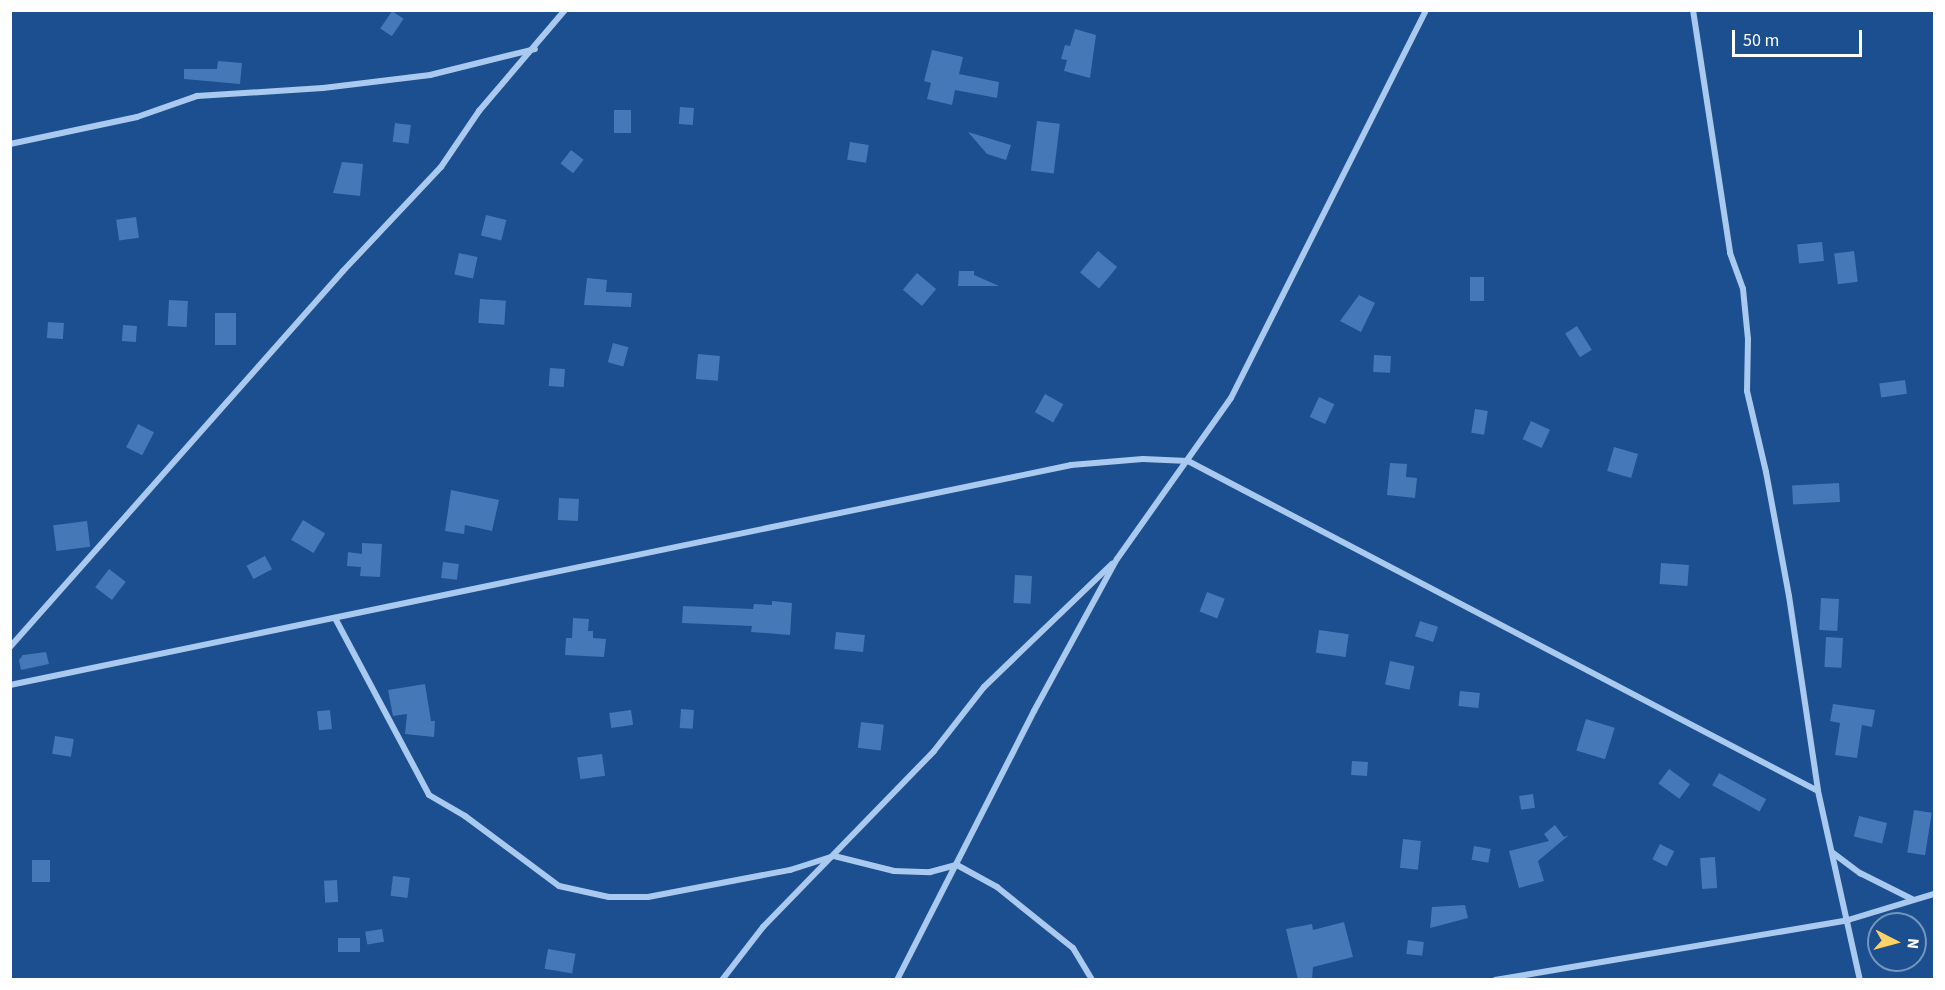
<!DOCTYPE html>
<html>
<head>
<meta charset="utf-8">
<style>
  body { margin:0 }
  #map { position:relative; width:1945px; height:990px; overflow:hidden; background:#1b4f8f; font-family:"Source Sans 3",sans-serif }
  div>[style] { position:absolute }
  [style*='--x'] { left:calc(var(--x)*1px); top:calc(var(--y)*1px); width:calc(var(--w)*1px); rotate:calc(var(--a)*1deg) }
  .building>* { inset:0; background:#4478b7; transform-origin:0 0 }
  .minor>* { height:6px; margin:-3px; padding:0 3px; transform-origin:3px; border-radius:3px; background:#a9c9ee }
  span { translate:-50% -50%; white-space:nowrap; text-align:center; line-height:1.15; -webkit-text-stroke:6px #1b4f8f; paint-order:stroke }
  .frame { position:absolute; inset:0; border:12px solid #fff; pointer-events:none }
  .north { position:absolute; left:1867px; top:912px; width:60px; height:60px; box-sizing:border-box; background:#1b4f8f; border:2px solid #7695bc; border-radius:50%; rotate:96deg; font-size:16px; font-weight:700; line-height:24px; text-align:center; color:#fff }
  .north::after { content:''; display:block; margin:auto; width:21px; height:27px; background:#ffd166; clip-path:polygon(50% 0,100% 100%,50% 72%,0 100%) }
  .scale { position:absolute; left:1732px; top:30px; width:130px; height:27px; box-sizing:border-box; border:3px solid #fff; border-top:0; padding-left:8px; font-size:18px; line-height:21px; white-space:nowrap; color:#fff; -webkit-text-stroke:4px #1b4f8f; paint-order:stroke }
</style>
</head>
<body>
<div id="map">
  <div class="building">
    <div style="left:392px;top:11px;width:14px;height:21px;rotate:34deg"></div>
    <div style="clip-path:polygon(1075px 29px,1096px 35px,1090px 78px,1064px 71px,1067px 60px,1061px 59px,1065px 45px,1070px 46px)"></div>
    <div style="clip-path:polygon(932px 50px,963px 57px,959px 74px,999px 82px,997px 98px,955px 90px,952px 105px,927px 99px,931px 83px,924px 81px)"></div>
    <div style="clip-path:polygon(218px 61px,242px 63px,240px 84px,184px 79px,184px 69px,217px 69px)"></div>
    <div style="left:680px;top:107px;width:14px;height:17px;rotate:4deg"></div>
    <div style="left:614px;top:110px;width:17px;height:23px"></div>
    <div style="left:1037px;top:121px;width:23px;height:50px;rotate:7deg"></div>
    <div style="left:395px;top:123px;width:16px;height:19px;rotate:7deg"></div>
    <div style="clip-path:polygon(968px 132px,1011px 145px,1006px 160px,987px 154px)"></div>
    <div style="left:850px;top:142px;width:19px;height:18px;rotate:9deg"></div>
    <div style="left:571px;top:150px;width:16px;height:17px;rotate:38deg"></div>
    <div style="clip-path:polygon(342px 162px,363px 164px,360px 196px,333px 193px)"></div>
    <div style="left:486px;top:215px;width:21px;height:21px;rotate:14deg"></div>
    <div style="left:136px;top:217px;width:21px;height:20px;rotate:82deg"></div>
    <div style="left:1822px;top:242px;width:19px;height:25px;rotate:84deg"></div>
    <div style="left:1098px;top:251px;width:25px;height:28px;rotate:40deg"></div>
    <div style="left:1854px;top:251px;width:31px;height:20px;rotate:83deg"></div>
    <div style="left:459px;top:253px;width:19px;height:22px;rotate:12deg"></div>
    <div style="clip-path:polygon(959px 271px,974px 271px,974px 275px,999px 286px,958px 286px)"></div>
    <div style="left:917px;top:273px;width:25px;height:22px;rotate:40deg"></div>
    <div style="left:1470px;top:277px;width:14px;height:24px"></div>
    <div style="clip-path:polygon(587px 278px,607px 280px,606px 292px,632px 293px,631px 307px,584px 305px)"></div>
    <div style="clip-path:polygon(1359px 295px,1375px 303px,1361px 332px,1340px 321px)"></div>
    <div style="left:480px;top:299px;width:26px;height:24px;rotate:4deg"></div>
    <div style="left:169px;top:300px;width:19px;height:26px;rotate:3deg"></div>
    <div style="left:215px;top:313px;width:21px;height:32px"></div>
    <div style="left:48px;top:322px;width:16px;height:16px;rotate:4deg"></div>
    <div style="left:123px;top:325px;width:14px;height:16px;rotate:4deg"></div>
    <div style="left:1577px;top:326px;width:28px;height:14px;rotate:58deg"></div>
    <div style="left:613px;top:343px;width:16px;height:20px;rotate:15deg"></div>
    <div style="left:698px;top:354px;width:22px;height:25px;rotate:5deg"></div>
    <div style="left:1374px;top:355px;width:17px;height:17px;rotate:3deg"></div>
    <div style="left:550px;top:368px;width:15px;height:18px;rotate:4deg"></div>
    <div style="left:1905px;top:380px;width:14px;height:26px;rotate:82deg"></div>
    <div style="left:1045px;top:394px;width:21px;height:21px;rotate:29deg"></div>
    <div style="left:1319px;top:397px;width:17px;height:22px;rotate:25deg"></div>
    <div style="left:1475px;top:409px;width:13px;height:24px;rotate:9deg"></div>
    <div style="left:1531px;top:421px;width:21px;height:20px;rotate:25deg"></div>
    <div style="left:138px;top:424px;width:18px;height:26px;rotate:27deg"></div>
    <div style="left:1614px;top:447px;width:25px;height:25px;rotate:16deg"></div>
    <div style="clip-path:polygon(1390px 463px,1407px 464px,1406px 477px,1417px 478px,1415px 498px,1387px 495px)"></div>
    <div style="left:1839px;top:483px;width:19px;height:47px;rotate:87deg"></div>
    <div style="clip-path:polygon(451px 490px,499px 500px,492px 531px,465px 525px,464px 534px,445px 531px)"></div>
    <div style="left:559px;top:498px;width:20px;height:22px;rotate:3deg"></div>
    <div style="left:303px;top:520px;width:26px;height:23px;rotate:31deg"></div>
    <div style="left:87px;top:521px;width:26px;height:34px;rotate:83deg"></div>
    <div style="clip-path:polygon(362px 543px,382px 544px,380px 577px,360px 576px,361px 567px,347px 566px,348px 552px,362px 554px)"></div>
    <div style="left:265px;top:556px;width:15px;height:21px;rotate:62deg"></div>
    <div style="left:443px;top:562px;width:16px;height:16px;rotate:7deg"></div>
    <div style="left:1661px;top:563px;width:28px;height:21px;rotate:4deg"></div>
    <div style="left:109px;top:569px;width:21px;height:23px;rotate:37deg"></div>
    <div style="left:1015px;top:575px;width:17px;height:28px;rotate:3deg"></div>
    <div style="left:1207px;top:592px;width:19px;height:21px;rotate:21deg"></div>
    <div style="left:1821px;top:598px;width:18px;height:32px;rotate:3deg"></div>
    <div style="clip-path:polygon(772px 601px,792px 603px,790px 635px,751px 632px,752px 626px,682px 623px,683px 606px,753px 609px,754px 604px,772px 605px)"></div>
    <div style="clip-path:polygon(573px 618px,589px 619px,588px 631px,593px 631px,593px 638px,606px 639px,604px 657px,565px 655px,566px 638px,572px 638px)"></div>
    <div style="left:1420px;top:621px;width:19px;height:16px;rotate:18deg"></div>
    <div style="left:1319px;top:630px;width:30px;height:23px;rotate:8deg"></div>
    <div style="left:836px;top:632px;width:29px;height:17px;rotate:6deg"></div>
    <div style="left:1826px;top:637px;width:17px;height:30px;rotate:3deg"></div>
    <div style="clip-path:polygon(46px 652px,49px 664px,21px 670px,19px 660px,23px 655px)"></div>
    <div style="left:1390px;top:661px;width:25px;height:24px;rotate:12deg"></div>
    <div style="clip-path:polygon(425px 684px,431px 721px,435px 721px,434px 737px,405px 734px,407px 714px,393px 716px,388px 690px)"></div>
    <div style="left:1460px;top:691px;width:20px;height:15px;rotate:6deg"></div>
    <div style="clip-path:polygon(1833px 704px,1875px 710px,1872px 727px,1862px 725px,1857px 758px,1835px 755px,1840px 723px,1830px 721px)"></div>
    <div style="left:681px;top:709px;width:13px;height:19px;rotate:4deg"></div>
    <div style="left:330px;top:710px;width:19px;height:13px;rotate:84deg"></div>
    <div style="left:631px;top:710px;width:15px;height:22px;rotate:82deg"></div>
    <div style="left:1586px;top:719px;width:30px;height:33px;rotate:17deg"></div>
    <div style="left:861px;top:722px;width:23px;height:26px;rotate:7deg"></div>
    <div style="left:55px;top:736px;width:19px;height:18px;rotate:9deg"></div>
    <div style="left:602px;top:754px;width:22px;height:25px;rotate:82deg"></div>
    <div style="left:1352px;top:761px;width:16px;height:14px;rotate:4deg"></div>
    <div style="left:1669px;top:769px;width:26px;height:18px;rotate:36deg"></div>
    <div style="left:1719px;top:773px;width:54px;height:14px;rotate:29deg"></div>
    <div style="left:1533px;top:794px;width:14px;height:14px;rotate:82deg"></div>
    <div style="left:1914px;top:810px;width:18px;height:43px;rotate:9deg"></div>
    <div style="left:1859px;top:816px;width:29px;height:21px;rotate:14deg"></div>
    <div style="clip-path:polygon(1555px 825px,1564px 837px,1569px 835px,1538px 861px,1544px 881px,1519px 888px,1509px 851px,1549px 841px,1544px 834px)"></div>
    <div style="left:1403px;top:839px;width:18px;height:29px;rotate:6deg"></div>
    <div style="left:1660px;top:844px;width:16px;height:17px;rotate:27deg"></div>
    <div style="left:1474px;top:846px;width:17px;height:14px;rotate:10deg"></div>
    <div style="left:1715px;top:857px;width:31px;height:15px;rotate:86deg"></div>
    <div style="left:32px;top:860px;width:18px;height:22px"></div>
    <div style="left:393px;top:876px;width:17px;height:20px;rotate:7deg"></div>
    <div style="left:337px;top:880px;width:22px;height:13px;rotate:87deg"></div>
    <div style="clip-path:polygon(1465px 905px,1468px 918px,1430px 928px,1432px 907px)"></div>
    <div style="clip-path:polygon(1344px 922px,1353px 957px,1313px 967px,1312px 980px,1298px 980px,1286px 929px,1312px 924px,1313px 930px)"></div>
    <div style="left:382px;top:929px;width:13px;height:17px;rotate:81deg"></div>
    <div style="left:338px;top:938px;width:22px;height:14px"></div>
    <div style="left:1408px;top:940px;width:16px;height:14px;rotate:7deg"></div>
    <div style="left:548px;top:949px;width:28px;height:20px;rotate:10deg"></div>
  </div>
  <div class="minor">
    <div style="--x:1693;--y:10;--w:246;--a:81.3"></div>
    <div style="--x:1730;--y:253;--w:38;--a:70"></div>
    <div style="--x:1743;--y:289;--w:50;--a:84.3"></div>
    <div style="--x:1748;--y:339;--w:52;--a:91.1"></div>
    <div style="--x:1747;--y:391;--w:83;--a:76.8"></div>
    <div style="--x:1766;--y:472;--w:126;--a:79.5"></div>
    <div style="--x:1789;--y:596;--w:197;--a:81.5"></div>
    <div style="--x:1818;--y:791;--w:194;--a:77.5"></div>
    <div style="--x:10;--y:144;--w:130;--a:-12"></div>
    <div style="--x:137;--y:117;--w:64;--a:-19.3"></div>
    <div style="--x:197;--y:96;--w:126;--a:-3.6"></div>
    <div style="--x:323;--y:88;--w:108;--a:-6.9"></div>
    <div style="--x:430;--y:75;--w:108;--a:-13.9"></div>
    <div style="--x:335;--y:618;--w:200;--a:62"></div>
    <div style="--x:429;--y:795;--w:42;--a:30.3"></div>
    <div style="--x:465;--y:816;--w:117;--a:36.7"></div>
    <div style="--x:559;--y:886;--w:51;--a:12.4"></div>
    <div style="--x:609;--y:897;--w:39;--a:0"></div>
    <div style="--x:648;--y:897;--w:145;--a:-10.8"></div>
    <div style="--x:790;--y:870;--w:46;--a:-17.7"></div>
    <div style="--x:834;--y:856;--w:62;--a:14"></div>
    <div style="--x:894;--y:871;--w:36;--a:2"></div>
    <div style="--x:930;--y:872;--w:28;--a:-15"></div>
    <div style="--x:957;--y:865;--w:46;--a:28.8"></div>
    <div style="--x:997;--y:887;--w:97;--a:38.8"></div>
    <div style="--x:1073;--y:948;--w:37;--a:59"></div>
    <div style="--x:10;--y:647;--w:502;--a:-48.47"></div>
    <div style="--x:343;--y:271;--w:143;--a:-46.7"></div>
    <div style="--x:441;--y:167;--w:68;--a:-55.8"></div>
    <div style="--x:479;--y:111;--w:133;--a:-49.6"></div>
    <div style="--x:10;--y:685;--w:1084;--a:-11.71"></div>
    <div style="--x:1071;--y:465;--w:72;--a:-4.8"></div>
    <div style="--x:1143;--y:459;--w:45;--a:2.5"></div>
    <div style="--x:1188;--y:461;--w:711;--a:27.65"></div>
    <div style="--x:1833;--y:853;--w:34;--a:37"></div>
    <div style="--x:1860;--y:873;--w:58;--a:26.6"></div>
    <div style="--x:722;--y:980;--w:67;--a:-52.3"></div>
    <div style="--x:763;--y:927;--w:245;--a:-45.8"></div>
    <div style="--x:934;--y:751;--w:81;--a:-52"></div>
    <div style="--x:984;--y:687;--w:178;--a:-43.9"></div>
    <div style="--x:897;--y:980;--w:302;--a:-63"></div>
    <div style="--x:1034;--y:711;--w:173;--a:-61.4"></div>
    <div style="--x:1117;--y:559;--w:197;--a:-54.7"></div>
    <div style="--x:1231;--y:398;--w:434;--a:-63.3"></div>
    <div style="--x:1495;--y:980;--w:358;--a:-9.6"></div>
    <div style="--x:1848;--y:920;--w:90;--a:-16.8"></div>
  </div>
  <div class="frame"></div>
  <div class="north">N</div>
  <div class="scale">50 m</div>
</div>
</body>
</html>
